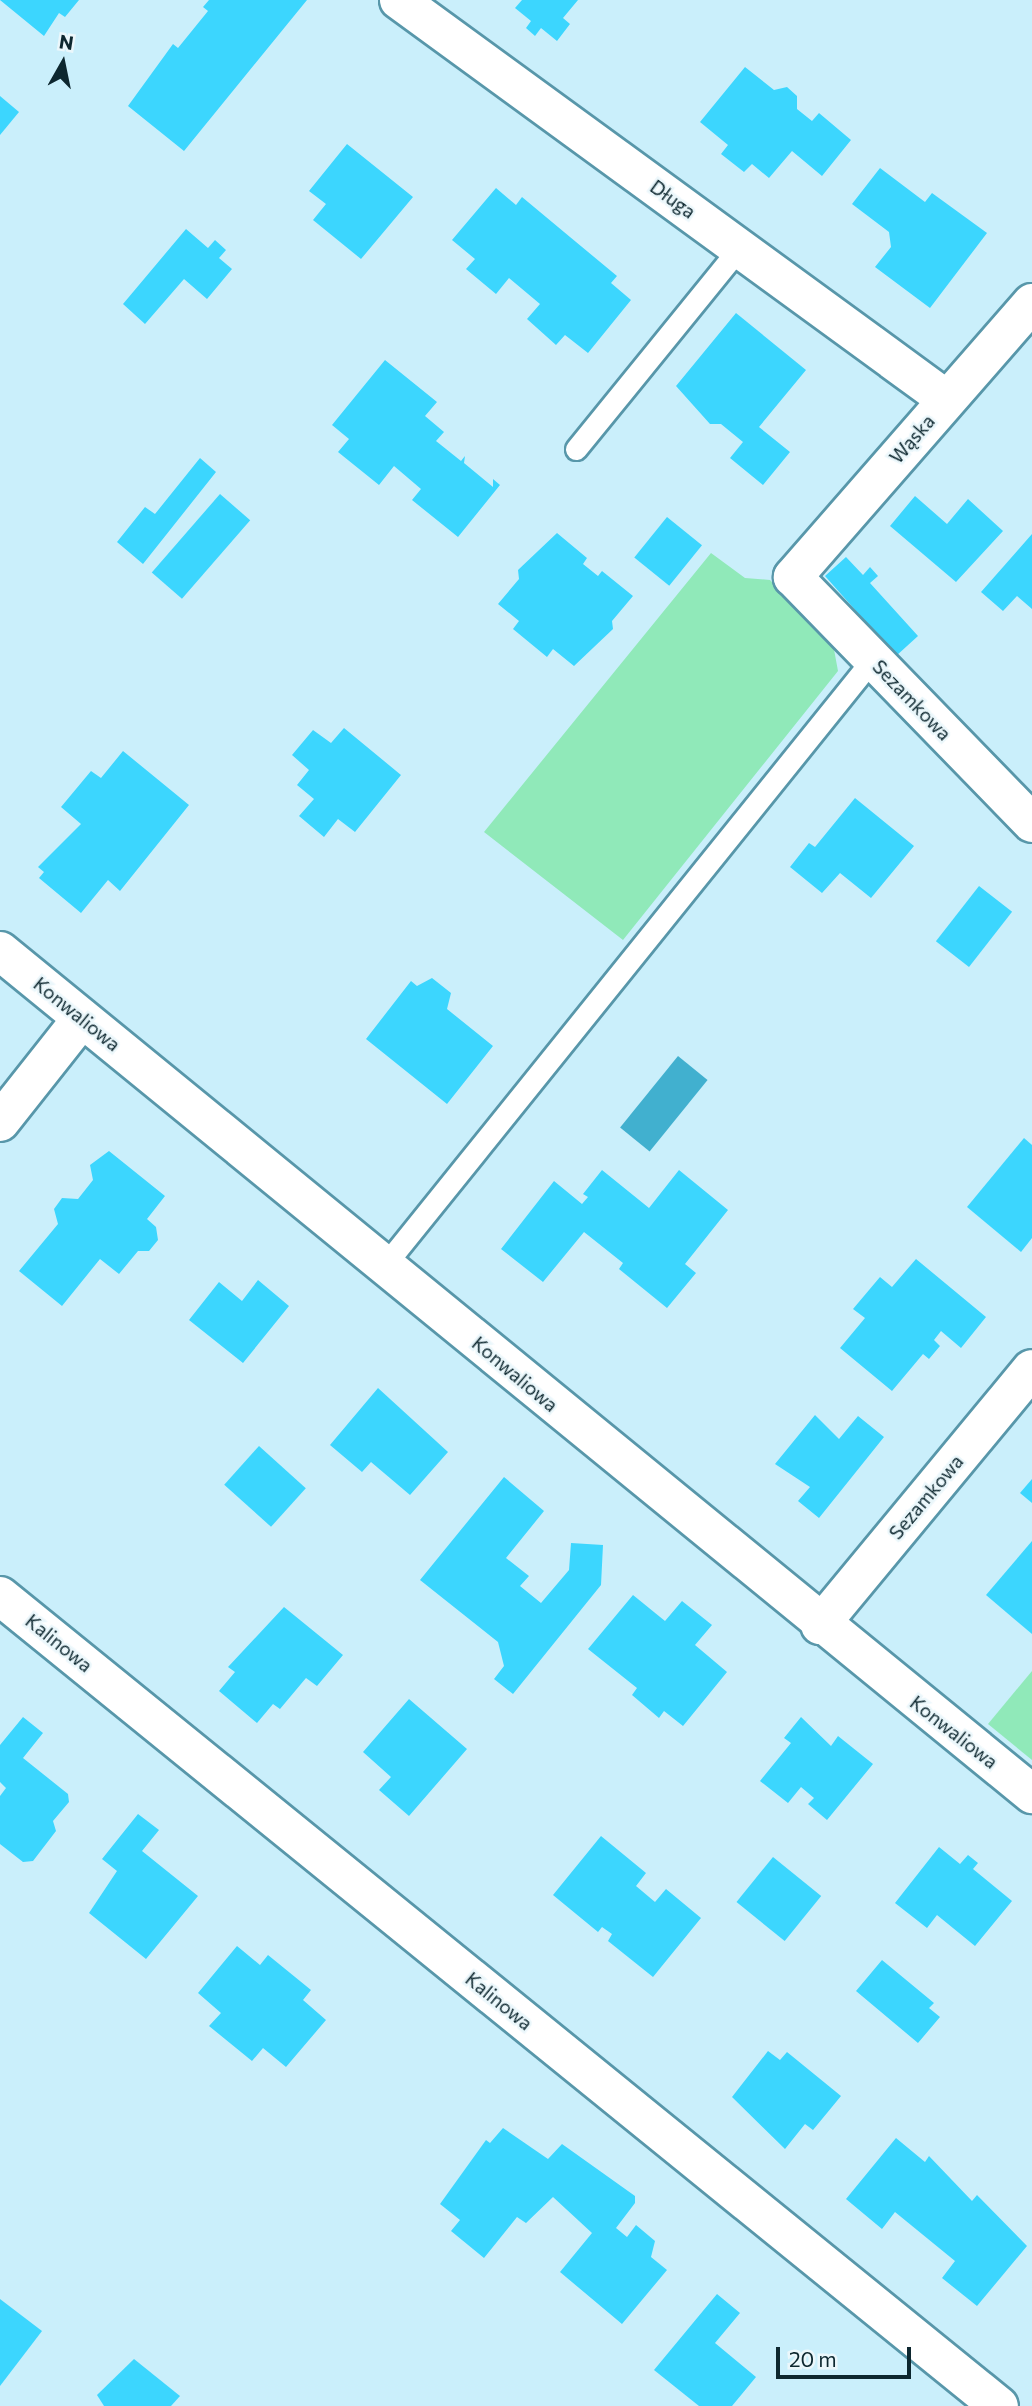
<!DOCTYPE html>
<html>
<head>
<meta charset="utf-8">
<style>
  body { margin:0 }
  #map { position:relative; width:1032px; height:2406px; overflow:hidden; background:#caeffb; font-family:Commissioner,sans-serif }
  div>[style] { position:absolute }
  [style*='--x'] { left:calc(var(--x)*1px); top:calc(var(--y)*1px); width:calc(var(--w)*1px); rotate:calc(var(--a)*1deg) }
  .green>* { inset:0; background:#90e9b9 }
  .water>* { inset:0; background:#41b0cf; transform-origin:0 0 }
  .building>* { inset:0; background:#3cd6fe; transform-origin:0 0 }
  .roads { filter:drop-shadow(2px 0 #5897aa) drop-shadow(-2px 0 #5897aa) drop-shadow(0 2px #5897aa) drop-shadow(0 -2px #5897aa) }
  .lane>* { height:21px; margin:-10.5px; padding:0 10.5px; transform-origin:10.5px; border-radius:10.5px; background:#fff }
  .street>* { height:38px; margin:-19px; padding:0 19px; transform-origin:19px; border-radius:19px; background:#fff }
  span { translate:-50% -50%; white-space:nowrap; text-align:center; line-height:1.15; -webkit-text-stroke:5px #ebf7fb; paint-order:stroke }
  .street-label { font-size:19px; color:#0d272f }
  .north { position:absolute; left:28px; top:28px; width:70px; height:70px; -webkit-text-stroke:5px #ebf7fb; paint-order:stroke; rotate:9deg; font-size:19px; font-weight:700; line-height:28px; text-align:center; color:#0d272f }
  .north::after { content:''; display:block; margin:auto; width:24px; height:32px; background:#0d272f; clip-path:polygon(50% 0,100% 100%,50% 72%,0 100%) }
  .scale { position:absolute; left:776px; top:2347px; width:135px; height:32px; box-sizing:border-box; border:4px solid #0d272f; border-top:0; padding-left:9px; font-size:21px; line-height:24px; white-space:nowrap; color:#0d272f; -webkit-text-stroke:5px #ebf7fb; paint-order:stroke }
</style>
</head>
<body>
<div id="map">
  <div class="green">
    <div style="clip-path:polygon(711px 553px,745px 578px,770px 580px,833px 644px,838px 671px,623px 940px,484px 832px)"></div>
    <div style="clip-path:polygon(1032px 1671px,1032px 1760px,988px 1724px)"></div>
  </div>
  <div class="water">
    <div style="left:678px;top:1056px;width:38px;height:92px;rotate:39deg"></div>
  </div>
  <div class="building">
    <div style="clip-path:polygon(0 0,79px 0,65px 17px,59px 13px,44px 36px)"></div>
    <div style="clip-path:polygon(209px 0,307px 0,184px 151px,128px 106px,173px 44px,178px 48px,208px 11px,203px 7px)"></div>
    <div style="clip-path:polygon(522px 0,578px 0,563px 18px,570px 24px,557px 41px,541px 28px,535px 36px,526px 28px,531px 21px,515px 8px)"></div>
    <div style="clip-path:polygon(745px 67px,774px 90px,787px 87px,797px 96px,797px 109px,812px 121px,819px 113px,851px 140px,822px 176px,792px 151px,769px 178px,752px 164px,744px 172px,721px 154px,728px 145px,700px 122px)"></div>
    <div style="clip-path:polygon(0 96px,19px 112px,0 135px)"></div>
    <div style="clip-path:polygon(347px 144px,413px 197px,361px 259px,313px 220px,326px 204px,309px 191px)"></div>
    <div style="clip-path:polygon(880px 168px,925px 202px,932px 193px,987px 233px,930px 308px,875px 267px,891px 247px,889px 232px,852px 204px)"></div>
    <div style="clip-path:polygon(496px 188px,516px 205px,522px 197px,570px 237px,617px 276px,611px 283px,631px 300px,588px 353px,565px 335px,556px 345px,527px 319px,540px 304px,509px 278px,496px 294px,466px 269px,475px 259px,452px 240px)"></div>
    <div style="clip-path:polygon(186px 229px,208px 248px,215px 240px,226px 250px,219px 258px,232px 269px,207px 299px,184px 279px,145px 324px,123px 304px)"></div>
    <div style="clip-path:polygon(736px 313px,806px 370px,759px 427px,790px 452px,763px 485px,730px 458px,743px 442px,721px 424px,710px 424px,676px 386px)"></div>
    <div style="clip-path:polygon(385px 360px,437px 402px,425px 416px,444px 432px,436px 441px,461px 461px,465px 456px,464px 463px,493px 487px,493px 479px,500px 485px,458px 537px,412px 500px,421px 489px,394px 466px,379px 485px,338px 452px,349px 439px,332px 425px)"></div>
    <div style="clip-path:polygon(200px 458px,216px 472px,143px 564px,117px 542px,145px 507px,155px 514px)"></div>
    <div style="left:220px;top:494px;width:40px;height:104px;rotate:41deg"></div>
    <div style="clip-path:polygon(915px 496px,947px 524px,968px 499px,1003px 531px,956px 582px,890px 526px)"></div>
    <div style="left:667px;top:517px;width:45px;height:52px;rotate:39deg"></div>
    <div style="clip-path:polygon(557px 533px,587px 558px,583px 564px,598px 576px,602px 571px,633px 596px,612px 621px,613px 629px,574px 666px,553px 649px,547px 657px,513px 629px,519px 621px,498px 604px,519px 579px,518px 570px)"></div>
    <div style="clip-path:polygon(1032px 534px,1032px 609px,1017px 596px,1003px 611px,981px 592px)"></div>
    <div style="clip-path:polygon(846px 557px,863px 575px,870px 567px,878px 576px,870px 583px,918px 636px,896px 656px,825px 576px)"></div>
    <div style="clip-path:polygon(344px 728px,401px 775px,355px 832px,338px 819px,324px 837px,299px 816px,314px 799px,297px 785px,309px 770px,292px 755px,313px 730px,331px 743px)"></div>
    <div style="clip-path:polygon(123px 751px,189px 805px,120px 891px,108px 880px,81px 913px,39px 878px,44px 872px,38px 867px,81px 824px,61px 807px,91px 771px,101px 778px)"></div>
    <div style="clip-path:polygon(855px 798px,914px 846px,871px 898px,840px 873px,822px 893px,790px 867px,809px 843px,815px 847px)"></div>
    <div style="left:979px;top:886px;width:42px;height:70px;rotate:38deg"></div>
    <div style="clip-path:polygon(432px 978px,451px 993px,447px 1009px,493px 1046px,447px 1104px,366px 1039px,411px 981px,417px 986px)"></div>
    <div style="clip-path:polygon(1024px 1138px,1032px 1145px,1032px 1238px,1021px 1252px,967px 1207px)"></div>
    <div style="clip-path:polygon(109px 1151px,165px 1196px,147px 1219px,156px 1227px,158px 1240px,149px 1251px,138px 1251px,119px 1274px,100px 1259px,62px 1306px,19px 1271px,58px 1224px,54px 1209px,62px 1198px,78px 1199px,93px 1180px,90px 1165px)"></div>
    <div style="clip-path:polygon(602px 1170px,649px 1208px,679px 1170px,728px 1210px,685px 1264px,696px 1273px,667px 1308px,619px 1269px,623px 1263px,584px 1232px,543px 1282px,501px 1249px,554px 1181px,582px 1204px,588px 1197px,583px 1194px)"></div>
    <div style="clip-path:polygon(916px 1259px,986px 1317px,961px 1348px,941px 1331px,934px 1340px,940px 1346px,929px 1359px,923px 1354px,892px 1391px,840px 1348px,865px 1318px,853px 1309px,880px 1277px,892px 1287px)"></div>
    <div style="clip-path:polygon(258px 1280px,289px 1306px,243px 1363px,189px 1320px,219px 1282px,242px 1301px)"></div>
    <div style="clip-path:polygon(378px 1388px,448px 1452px,410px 1495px,371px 1462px,362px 1472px,330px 1445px)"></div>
    <div style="clip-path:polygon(815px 1415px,839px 1439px,858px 1416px,884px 1437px,819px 1518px,798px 1501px,810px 1487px,775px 1464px)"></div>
    <div style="left:259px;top:1446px;width:63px;height:52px;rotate:42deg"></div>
    <div style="clip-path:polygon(504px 1477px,544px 1511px,506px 1558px,529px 1576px,520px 1586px,541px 1603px,569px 1570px,571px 1543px,603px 1545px,601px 1585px,513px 1694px,494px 1679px,504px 1666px,498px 1642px,420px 1580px)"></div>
    <div style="clip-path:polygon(1032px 1479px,1032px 1503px,1020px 1493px)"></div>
    <div style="clip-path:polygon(1032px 1541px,1032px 1634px,986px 1595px)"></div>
    <div style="clip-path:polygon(633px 1595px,665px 1621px,682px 1601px,712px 1625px,695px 1645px,727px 1672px,683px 1726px,664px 1711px,659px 1718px,632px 1695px,637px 1688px,588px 1649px)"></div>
    <div style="clip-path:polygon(284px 1607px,343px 1655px,317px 1686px,306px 1678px,280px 1709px,273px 1704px,257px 1723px,219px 1691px,235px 1672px,228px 1667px)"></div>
    <div style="clip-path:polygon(409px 1699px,467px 1749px,409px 1816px,379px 1790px,391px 1777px,363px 1752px)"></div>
    <div style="clip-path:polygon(23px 1717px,43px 1733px,23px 1758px,68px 1794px,69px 1802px,53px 1821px,56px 1831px,33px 1861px,23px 1862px,0 1844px,0 1796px,6px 1788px,0 1782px,0 1745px)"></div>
    <div style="clip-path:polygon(801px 1717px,831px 1746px,838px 1736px,873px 1764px,827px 1820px,808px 1804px,814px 1798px,801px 1787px,788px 1803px,760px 1781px,791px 1743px,784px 1738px)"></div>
    <div style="clip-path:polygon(138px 1814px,159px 1830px,142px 1851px,198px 1896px,146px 1959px,89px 1913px,117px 1871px,102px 1859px)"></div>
    <div style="clip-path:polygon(601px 1836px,646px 1873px,636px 1886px,655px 1902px,666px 1889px,701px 1918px,653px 1977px,608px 1941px,612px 1934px,602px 1927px,598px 1932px,553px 1895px)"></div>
    <div style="clip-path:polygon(939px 1847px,960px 1864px,968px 1855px,978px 1863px,973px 1869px,1012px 1901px,975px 1946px,937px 1915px,927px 1928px,895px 1903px)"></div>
    <div style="left:773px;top:1857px;width:62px;height:58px;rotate:39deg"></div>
    <div style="clip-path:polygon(237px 1946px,260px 1965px,268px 1955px,311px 1990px,303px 2000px,326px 2020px,286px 2067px,263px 2048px,252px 2061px,209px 2026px,221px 2013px,198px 1993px)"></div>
    <div style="clip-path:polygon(882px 1960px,934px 2003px,929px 2008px,940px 2017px,918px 2043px,856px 1991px)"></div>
    <div style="clip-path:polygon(768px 2051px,780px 2060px,787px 2052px,841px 2096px,813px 2130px,805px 2124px,785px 2149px,732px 2097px)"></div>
    <div style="clip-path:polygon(503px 2128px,548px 2159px,562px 2144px,635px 2196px,635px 2203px,616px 2228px,627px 2237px,636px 2225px,655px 2241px,651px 2257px,667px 2270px,622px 2324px,560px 2272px,592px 2233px,553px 2197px,526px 2223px,517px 2217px,484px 2258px,451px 2231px,460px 2220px,440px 2204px,486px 2140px,490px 2143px)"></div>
    <div style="clip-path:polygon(896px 2138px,925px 2162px,929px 2156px,972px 2201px,977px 2195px,1027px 2246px,977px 2306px,942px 2278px,955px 2261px,895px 2212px,882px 2229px,846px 2199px)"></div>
    <div style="clip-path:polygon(717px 2294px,740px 2313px,715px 2343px,756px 2377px,732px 2406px,699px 2406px,654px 2370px)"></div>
    <div style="clip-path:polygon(0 2299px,42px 2331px,0 2386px)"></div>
    <div style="clip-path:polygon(134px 2359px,180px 2396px,171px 2406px,104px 2406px,97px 2395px)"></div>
  </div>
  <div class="roads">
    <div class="lane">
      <div style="--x:576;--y:449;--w:260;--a:-50.9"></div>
      <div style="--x:384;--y:1266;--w:778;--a:-51.16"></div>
    </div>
    <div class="street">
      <div style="--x:399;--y:0;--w:677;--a:36.11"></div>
      <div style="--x:1032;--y:303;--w:364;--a:131.1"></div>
      <div style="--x:793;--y:577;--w:343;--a:45.8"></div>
      <div style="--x:0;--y:951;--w:1333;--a:39.24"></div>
      <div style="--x:0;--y:1122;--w:132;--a:-51.7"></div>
      <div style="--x:0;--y:1596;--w:1286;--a:39.04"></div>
      <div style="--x:820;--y:1625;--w:332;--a:-50.4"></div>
    </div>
  </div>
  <div class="street-label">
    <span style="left:673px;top:199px;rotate:36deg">Długa</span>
    <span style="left:912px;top:439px;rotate:-49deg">Wąska</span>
    <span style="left:912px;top:700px;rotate:46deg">Sezamkowa</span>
    <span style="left:77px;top:1014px;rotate:39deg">Konwaliowa</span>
    <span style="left:515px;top:1374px;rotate:40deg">Konwaliowa</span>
    <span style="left:926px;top:1497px;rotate:-50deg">Sezamkowa</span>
    <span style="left:59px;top:1643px;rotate:39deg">Kalinowa</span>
    <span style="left:954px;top:1732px;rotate:38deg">Konwaliowa</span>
    <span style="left:499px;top:2001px;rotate:39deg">Kalinowa</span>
  </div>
  <div class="north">N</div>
  <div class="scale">20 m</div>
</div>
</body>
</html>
